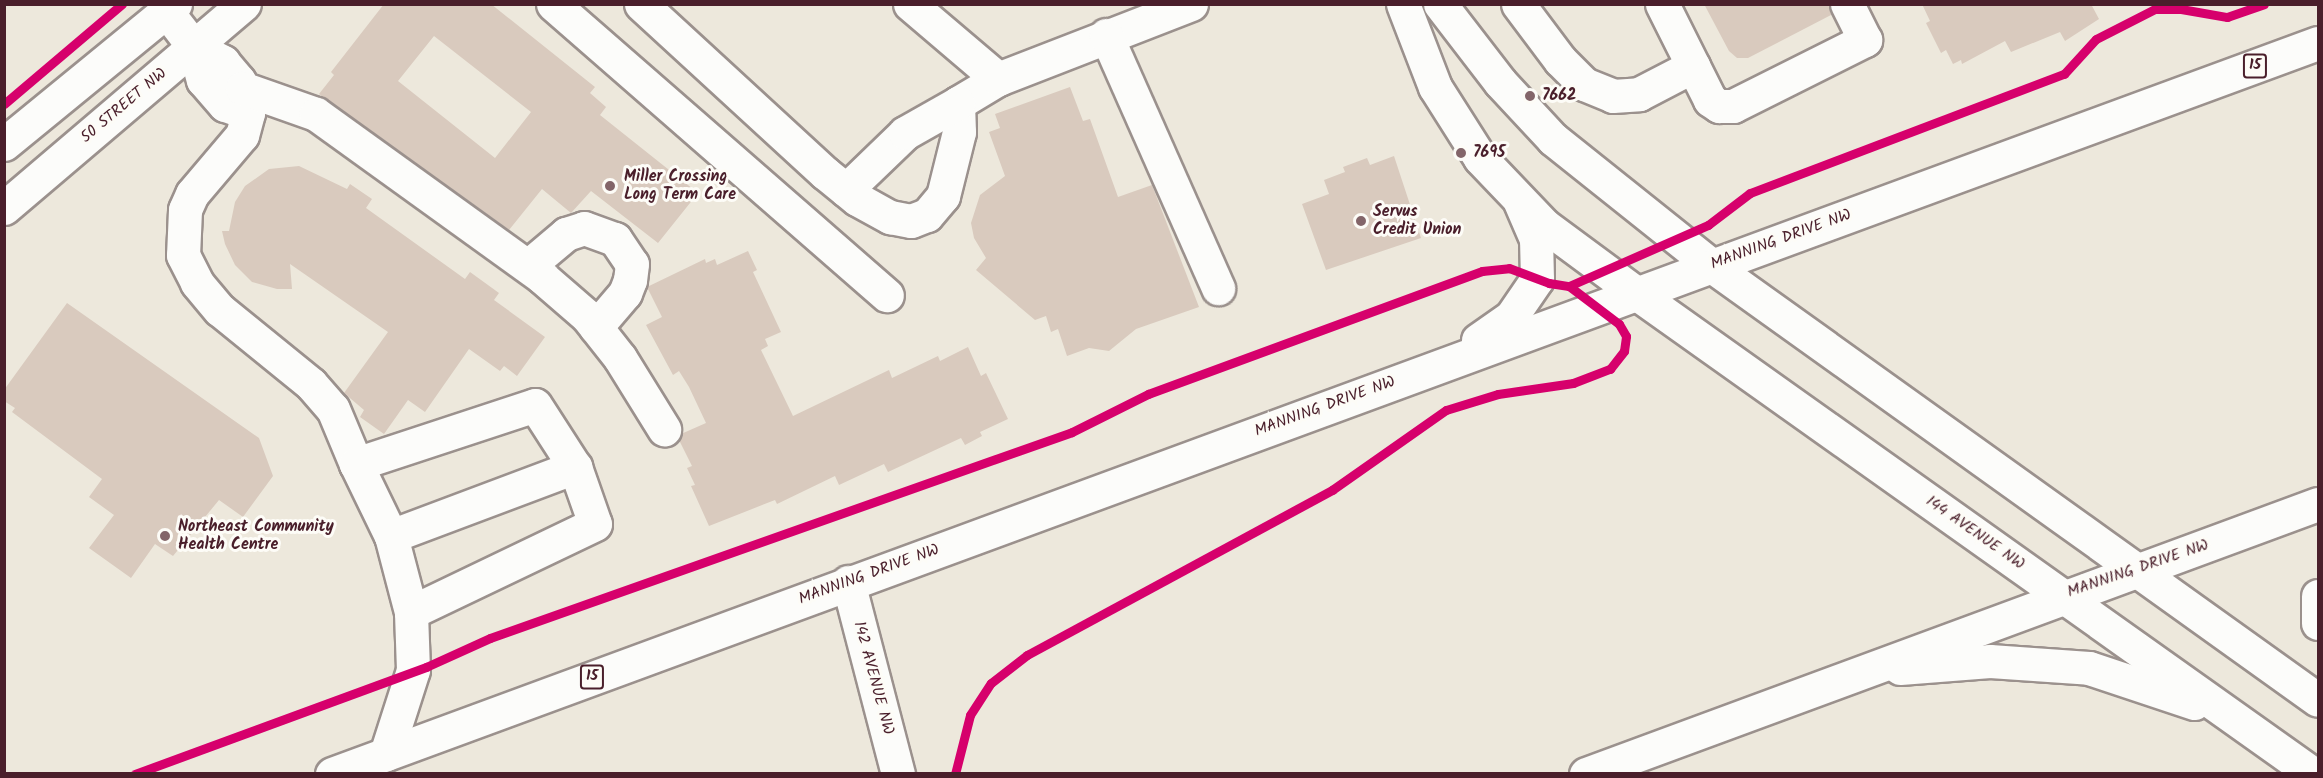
<!DOCTYPE html>
<html>
<head>
<meta charset="utf-8">
<style>
  body { margin:0 }
  #map { position:relative; width:2323px; height:778px; overflow:hidden; background:#ede8dc; font-family:Kalam,sans-serif }
  div>[style] { position:absolute }
  [style*='--x'] { left:calc(var(--x)*1px); top:calc(var(--y)*1px); width:calc(var(--w)*1px); rotate:calc(var(--a)*1deg) }
  .building>* { inset:0; background:#d9cabe }
  .roads { filter:drop-shadow(2px 0 #9b918d) drop-shadow(-2px 0 #9b918d) drop-shadow(0 2px #9b918d) drop-shadow(0 -2px #9b918d) }
  .minor>* { height:33px; margin:-16.5px; padding:0 16.5px; transform-origin:16.5px; border-radius:16.5px; background:#fcfcfa }
  .major>* { height:33px; margin:-16.5px; padding:0 16.5px; transform-origin:16.5px; border-radius:16.5px; background:#fcfcfa }
  .cycleway>* { height:9px; margin:-4.5px; padding:0 4.5px; transform-origin:4.5px; border-radius:4.5px; background:#d6006c }
  .dots>* { width:16px; height:16px; translate:-50% -50%; box-sizing:border-box; border:3px solid #fdfcf7; border-radius:50% }
  span { translate:-50% -50%; white-space:nowrap; text-align:center; line-height:1.15; -webkit-text-stroke:6px #fdfcf7; paint-order:stroke }
  .shield-label span { padding:2px 4px; background:#fdfcf7; border:2px solid; border-radius:4px; -webkit-text-stroke-width:0 }
  .shield-label { font-size:15px; color:#4a1f2b; font-weight:700 }
  .poi-label { font-size:16px; color:#4a1f2b; font-weight:700 }
  .left { translate:0 -50%; text-align:left }
  .street-label { font-size:16px; color:#4a1f2b }
  .frame { position:absolute; inset:0; border:6px solid #4a1f2b; pointer-events:none }
</style>
</head>
<body>
<div id="map">
  <div class="building">
    <div style="clip-path:polygon(evenodd,384px 4px,491px 4px,595px 87px,590px 93px,606px 107px,600px 115px,698px 193px,658px 243px,591px 191px,571px 213px,542px 189px,509px 230px,319px 94px,334px 75px,331px 72px,384px 4px,434px 36px,531px 112px,495px 158px,398px 81px,434px 36px)"></div>
    <div style="clip-path:polygon(1704px 4px,1829px 4px,1831px 15px,1748px 58px,1737px 58px,1729px 51px)"></div>
    <div style="clip-path:polygon(1922px 4px,2091px 4px,2099px 19px,2065px 41px,2060px 32px,2011px 52px,2005px 41px,1962px 64px,1961px 60px,1953px 64px,1946px 50px,1941px 53px,1926px 23px,1930px 21px)"></div>
    <div style="clip-path:polygon(1070px 87px,1083px 121px,1090px 119px,1118px 197px,1152px 185px,1199px 307px,1136px 329px,1109px 351px,1089px 348px,1067px 356px,1058px 329px,1051px 332px,1046px 316px,1035px 320px,976px 270px,986px 258px,974px 238px,971px 223px,980px 195px,1005px 176px,989px 132px,1000px 128px,995px 114px)"></div>
    <div style="clip-path:polygon(1394px 156px,1421px 238px,1326px 270px,1302px 204px,1329px 194px,1324px 180px,1345px 172px,1343px 167px,1367px 158px,1370px 165px)"></div>
    <div style="clip-path:polygon(299px 166px,347px 189px,350px 184px,372px 199px,366px 208px,465px 279px,470px 272px,499px 293px,494px 300px,545px 337px,517px 376px,504px 366px,500px 371px,469px 349px,425px 412px,408px 400px,384px 434px,360px 417px,364px 410px,344px 393px,388px 332px,290px 264px,292px 289px,277px 289px,252px 282px,235px 265px,225px 244px,222px 231px,229px 231px,235px 202px,245px 186px,269px 169px)"></div>
    <div style="clip-path:polygon(748px 251px,757px 270px,753px 272px,781px 332px,765px 339px,768px 346px,761px 350px,793px 416px,889px 370px,892px 378px,938px 356px,940px 361px,968px 347px,981px 376px,986px 373px,1008px 419px,980px 432px,982px 436px,965px 445px,961px 438px,888px 472px,884px 464px,839px 485px,835px 476px,777px 504px,775px 500px,709px 526px,691px 486px,695px 485px,687px 468px,692px 466px,679px 440px,681px 434px,706px 423px,689px 387px,679px 371px,673px 375px,646px 325px,662px 317px,647px 287px,705px 259px,706px 263px,715px 259px,717px 265px)"></div>
    <div style="clip-path:polygon(67px 303px,259px 438px,273px 476px,243px 517px,219px 500px,173px 556px,155px 544px,131px 578px,89px 548px,114px 515px,89px 497px,102px 479px,12px 412px,15px 408px,4px 401px,4px 390px)"></div>
  </div>
  <div class="roads">
    <div class="minor">
      <div style="--x:553;--y:4;--w:443;--a:41.1"></div>
      <div style="--x:641;--y:4;--w:250;--a:42.6"></div>
      <div style="--x:825;--y:173;--w:41;--a:39.1"></div>
      <div style="--x:857;--y:199;--w:38;--a:29"></div>
      <div style="--x:890;--y:217;--w:21;--a:11"></div>
      <div style="--x:911;--y:221;--w:17;--a:-21"></div>
      <div style="--x:927;--y:215;--w:25;--a:-50"></div>
      <div style="--x:943;--y:196;--w:66;--a:-76"></div>
      <div style="--x:959;--y:132;--w:29;--a:-92"></div>
      <div style="--x:958;--y:103;--w:47;--a:-31"></div>
      <div style="--x:998;--y:79;--w:207;--a:-21.2"></div>
      <div style="--x:910;--y:4;--w:116;--a:40.4"></div>
      <div style="--x:1403;--y:4;--w:89;--a:68.9"></div>
      <div style="--x:1435;--y:87;--w:84;--a:57.6"></div>
      <div style="--x:1480;--y:158;--w:93;--a:46.3"></div>
      <div style="--x:1544;--y:225;--w:114;--a:36.5"></div>
      <div style="--x:1440;--y:4;--w:98;--a:52.4"></div>
      <div style="--x:1500;--y:82;--w:78;--a:47.1"></div>
      <div style="--x:1553;--y:139;--w:203;--a:38.6"></div>
      <div style="--x:1518;--y:4;--w:70;--a:53.1"></div>
      <div style="--x:1560;--y:60;--w:34;--a:45"></div>
      <div style="--x:1584;--y:84;--w:31;--a:22"></div>
      <div style="--x:1613;--y:96;--w:26;--a:-4"></div>
      <div style="--x:1639;--y:94;--w:61;--a:-27.4"></div>
      <div style="--x:1662;--y:4;--w:107;--a:63.4"></div>
      <div style="--x:1710;--y:100;--w:11;--a:34"></div>
      <div style="--x:1719;--y:106;--w:14;--a:0"></div>
      <div style="--x:1733;--y:106;--w:148;--a:-26.6"></div>
      <div style="--x:1865;--y:40;--w:40;--a:-116.6"></div>
      <div style="--x:167;--y:12;--w:44;--a:52.4"></div>
      <div style="--x:194;--y:47;--w:34;--a:75"></div>
      <div style="--x:203;--y:80;--w:33;--a:49"></div>
      <div style="--x:225;--y:105;--w:24;--a:19"></div>
      <div style="--x:1106;--y:35;--w:277;--a:66.1"></div>
      <div style="--x:194;--y:47;--w:33;--a:27"></div>
      <div style="--x:223;--y:62;--w:25;--a:50"></div>
      <div style="--x:239;--y:81;--w:33;--a:74"></div>
      <div style="--x:248;--y:113;--w:23;--a:105"></div>
      <div style="--x:242;--y:135;--w:77;--a:130.3"></div>
      <div style="--x:192;--y:194;--w:17;--a:114"></div>
      <div style="--x:185;--y:210;--w:45;--a:92.5"></div>
      <div style="--x:183;--y:255;--w:31;--a:63"></div>
      <div style="--x:197;--y:283;--w:35;--a:50"></div>
      <div style="--x:220;--y:310;--w:117;--a:39.1"></div>
      <div style="--x:311;--y:384;--w:33;--a:49"></div>
      <div style="--x:333;--y:409;--w:60;--a:67.3"></div>
      <div style="--x:242;--y:88;--w:78;--a:19.4"></div>
      <div style="--x:316;--y:114;--w:280;--a:35.8"></div>
      <div style="--x:543;--y:278;--w:58;--a:40.8"></div>
      <div style="--x:587;--y:316;--w:53;--a:51.8"></div>
      <div style="--x:620;--y:358;--w:84;--a:58.2"></div>
      <div style="--x:846;--y:190;--w:82;--a:-44"></div>
      <div style="--x:905;--y:133;--w:61;--a:-29.5"></div>
      <div style="--x:528;--y:266;--w:50;--a:-40.1"></div>
      <div style="--x:566;--y:234;--w:19;--a:-18"></div>
      <div style="--x:584;--y:228;--w:33;--a:20"></div>
      <div style="--x:615;--y:239;--w:30;--a:56"></div>
      <div style="--x:632;--y:264;--w:16;--a:97"></div>
      <div style="--x:630;--y:280;--w:14;--a:111"></div>
      <div style="--x:625;--y:293;--w:45;--a:130.5"></div>
      <div style="--x:391;--y:536;--w:80;--a:-115.9"></div>
      <div style="--x:356;--y:464;--w:188;--a:-18.2"></div>
      <div style="--x:535;--y:405;--w:74;--a:57.2"></div>
      <div style="--x:848;--y:582;--w:198;--a:75.4"></div>
      <div style="--x:386;--y:754;--w:88;--a:-72.2"></div>
      <div style="--x:413;--y:670;--w:58;--a:-92"></div>
      <div style="--x:411;--y:612;--w:79;--a:-104.7"></div>
      <div style="--x:391;--y:536;--w:197;--a:-20.6"></div>
      <div style="--x:575;--y:467;--w:60;--a:70.7"></div>
      <div style="--x:595;--y:524;--w:204;--a:154.4"></div>
    </div>
    <div class="major">
      <div style="--x:4;--y:144;--w:221;--a:-39.3"></div>
      <div style="--x:4;--y:208;--w:315;--a:-40.4"></div>
      <div style="--x:1712;--y:266;--w:745;--a:35.61"></div>
      <div style="--x:1636;--y:293;--w:830;--a:35.39"></div>
      <div style="--x:1478;--y:340;--w:40;--a:-34.9"></div>
      <div style="--x:1511;--y:317;--w:46;--a:-55.6"></div>
      <div style="--x:1537;--y:279;--w:40;--a:-91.4"></div>
      <div style="--x:1536;--y:239;--w:40;--a:-113.4"></div>
      <div style="--x:2318;--y:596;--w:27;--a:90"></div>
      <div style="--x:1900;--y:668;--w:90;--a:-4.4"></div>
      <div style="--x:1990;--y:661;--w:99;--a:4"></div>
      <div style="--x:2089;--y:668;--w:111;--a:18.4"></div>
      <div style="--x:332;--y:774;--w:2116;--a:-20.21"></div>
      <div style="--x:1586;--y:774;--w:780;--a:-20.25"></div>
    </div>
  </div>
  <div class="cycleway">
    <div style="--x:4;--y:104;--w:155;--a:-40.3"></div>
    <div style="--x:135;--y:774;--w:310;--a:-20.2"></div>
    <div style="--x:426;--y:667;--w:70;--a:-24.4"></div>
    <div style="--x:490;--y:638;--w:617;--a:-19.49"></div>
    <div style="--x:1072;--y:432;--w:85;--a:-26.6"></div>
    <div style="--x:1148;--y:394;--w:356;--a:-20.2"></div>
    <div style="--x:1482;--y:271;--w:27;--a:-6"></div>
    <div style="--x:1509;--y:268;--w:43;--a:20.6"></div>
    <div style="--x:1549;--y:283;--w:20;--a:9"></div>
    <div style="--x:1569;--y:286;--w:152;--a:-23.7"></div>
    <div style="--x:1708;--y:225;--w:53;--a:-37.3"></div>
    <div style="--x:1750;--y:193;--w:336;--a:-20.8"></div>
    <div style="--x:2064;--y:74;--w:47;--a:-47.6"></div>
    <div style="--x:2096;--y:39;--w:66;--a:-27"></div>
    <div style="--x:2155;--y:9;--w:26;--a:0"></div>
    <div style="--x:2181;--y:9;--w:47;--a:9.9"></div>
    <div style="--x:2227;--y:17;--w:39;--a:-19"></div>
    <div style="--x:955;--y:774;--w:61;--a:-75.7"></div>
    <div style="--x:970;--y:715;--w:38;--a:-57"></div>
    <div style="--x:991;--y:683;--w:46;--a:-37.9"></div>
    <div style="--x:1027;--y:655;--w:347;--a:-28.4"></div>
    <div style="--x:1332;--y:490;--w:139;--a:-35.1"></div>
    <div style="--x:1446;--y:410;--w:54;--a:-17.1"></div>
    <div style="--x:1498;--y:394;--w:76;--a:-8.3"></div>
    <div style="--x:1573;--y:383;--w:40;--a:-21"></div>
    <div style="--x:1610;--y:369;--w:23;--a:-52"></div>
    <div style="--x:1624;--y:351;--w:15;--a:-82"></div>
    <div style="--x:1626;--y:336;--w:14;--a:-120"></div>
    <div style="--x:1619;--y:324;--w:63;--a:-142.8"></div>
  </div>
  <div class="dots">
    <div style="left:1530px;top:96px;background:#836569"></div>
    <div style="left:1461px;top:153px;background:#836569"></div>
    <div style="left:610px;top:186px;background:#836569"></div>
    <div style="left:1361px;top:221px;background:#836569"></div>
    <div style="left:165px;top:536px;background:#836569"></div>
  </div>
  <div class="shield-label">
    <span style="left:2255px;top:66px">15</span>
    <span style="left:592px;top:677px">15</span>
  </div>
  <div class="poi-label">
    <span class="left" style="left:1542px;top:96px">7662</span>
    <span class="left" style="left:1473px;top:153px">7695</span>
    <span class="left" style="left:624px;top:186px">Miller Crossing<br>Long Term Care</span>
    <span class="left" style="left:1373px;top:221px">Servus<br>Credit Union</span>
    <span class="left" style="left:178px;top:536px">Northeast Community<br>Health Centre</span>
  </div>
  <div class="street-label">
    <span style="left:124px;top:106px;rotate:-40deg">50 STREET NW</span>
    <span style="left:1781px;top:240px;rotate:-20deg">MANNING DRIVE NW</span>
    <span style="left:1325px;top:407px;rotate:-20deg">MANNING DRIVE NW</span>
    <span style="left:1975px;top:533px;rotate:35deg">144 AVENUE NW</span>
    <span style="left:2138px;top:569px;rotate:-19deg">MANNING DRIVE NW</span>
    <span style="left:869px;top:575px;rotate:-20deg">MANNING DRIVE NW</span>
    <span style="left:873px;top:678px;rotate:75deg">142 AVENUE NW</span>
  </div>
  <div class="frame"></div>
</div>
</body>
</html>
